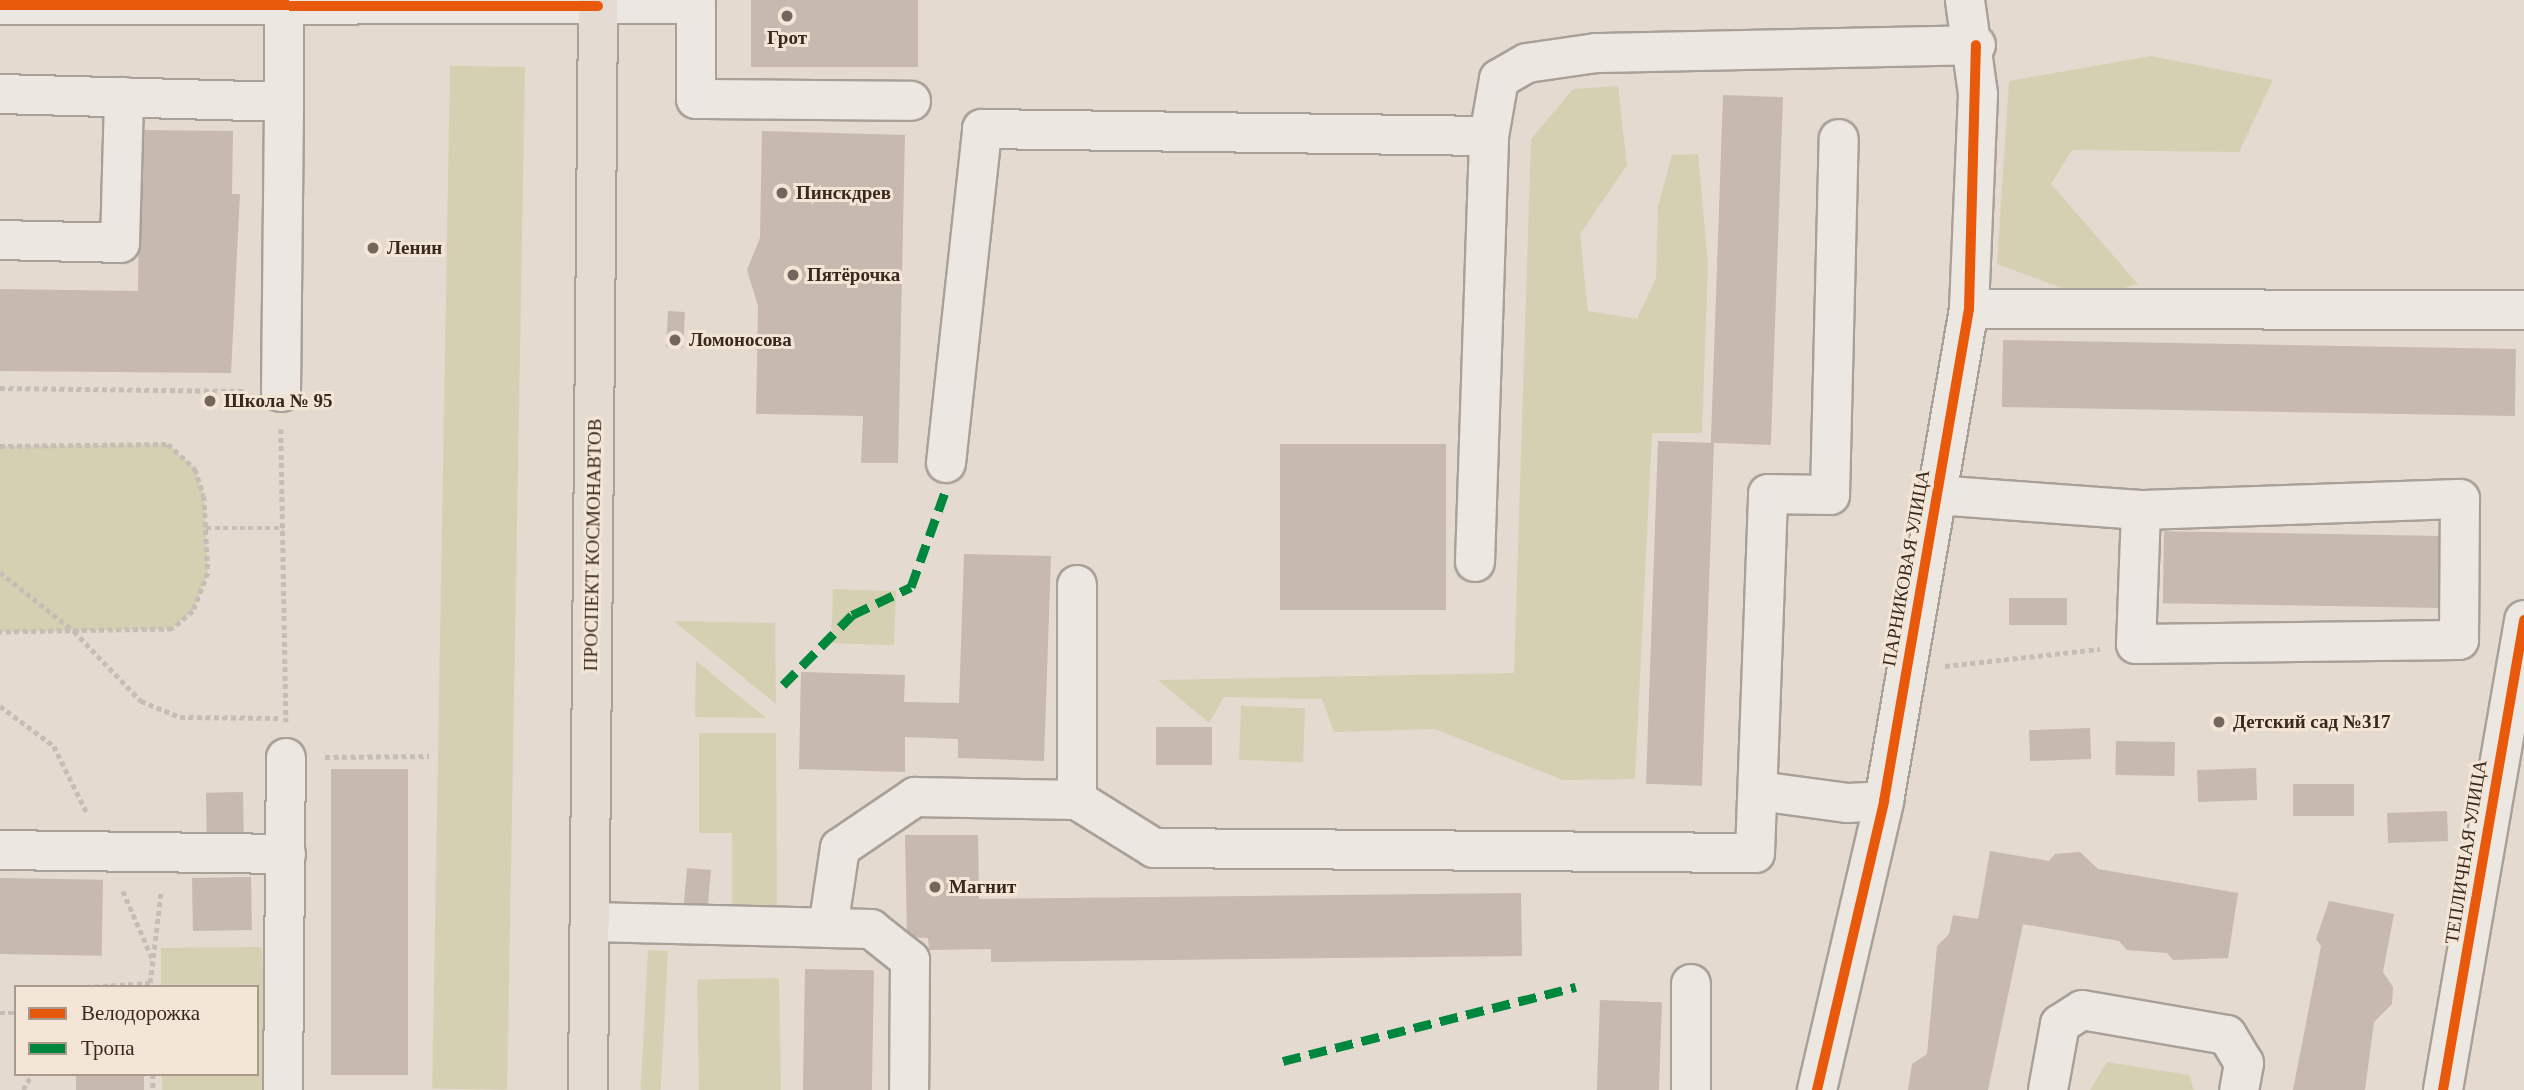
<!DOCTYPE html>
<html>
<head>
<meta charset="utf-8">
<style>
  body { margin:0 }
  #map { position:relative; width:2524px; height:1090px; overflow:hidden; background:#e4dacf; font-family:Georgia,serif }
  div>[style] { position:absolute }
  [style*='--x'] { left:calc(var(--x)*1px); top:calc(var(--y)*1px); width:calc(var(--w)*1px); rotate:calc(var(--a)*1deg) }
  .green>* { inset:0; background:#d6d0b2; transform-origin:0 0 }
  .building>* { inset:0; background:#c7b8b0; transform-origin:0 0 }
  .path>* { height:4.5px; margin-top:-2.25px; transform-origin:0; background:repeating-linear-gradient(90deg,#c5beb7 0 5px,transparent 0 8.5px) }
  .roads { filter:drop-shadow(2px 0 #a9a098) drop-shadow(-2px 0 #a9a098) drop-shadow(0 2px #a9a098) drop-shadow(0 -2px #a9a098) }
  .minor>* { height:38px; margin:-19px; padding:0 19px; transform-origin:19px; border-radius:19px; background:#ece7e0 }
  .major>* { height:38px; margin:-19px; padding:0 19px; transform-origin:19px; border-radius:19px; background:#e4dcd2 }
  .quiet>* { height:9px; margin-top:-4.5px; transform-origin:0; background:repeating-linear-gradient(90deg,#00873e 0 18px,transparent 0 27px) }
  .cycleway>* { height:10px; margin:-5px; padding:0 5px; transform-origin:5px; border-radius:5px; background:#e8590c }
  .dots>* { width:19px; height:19px; translate:-50% -50%; box-sizing:border-box; border:4px solid #f4e6d6; border-radius:50% }
  span { translate:-50% -50%; white-space:nowrap; text-align:center; line-height:1.15; -webkit-text-stroke:6px #f4e6d6; paint-order:stroke }
  .poi-label { font-size:19px; color:#382820; font-weight:700 }
  .left { translate:0 -50%; text-align:left }
  .street-label { font-size:19px; color:#382820 }
  .legend { position:absolute; left:14px; top:985px; width:245px; height:91px; box-sizing:border-box; background:#f4e6d6; border:2px solid #a99a8d; margin:0; padding:9px 12px; list-style:none; font-size:21px; color:#382820 }
  .legend li { display:flex; align-items:center; gap:14px; height:35px }
  .legend b { width:35px; border:2px solid #a99a8d }
</style>
</head>
<body>
<div id="map">
  <div class="green">
    <div style="clip-path:polygon(2151px 56px,2273px 80px,2239px 152px,2072px 150px,2051px 184px,2138px 284px,2089px 298px,1997px 264px,2009px 81px)"></div>
    <div style="left:525px;top:67px;width:1023px;height:75px;rotate:91deg"></div>
    <div style="clip-path:polygon(1618px 86px,1627px 165px,1580px 234px,1588px 311px,1637px 319px,1656px 278px,1658px 206px,1672px 155px,1698px 154px,1708px 263px,1702px 433px,1652px 433px,1635px 779px,1563px 780px,1435px 729px,1334px 732px,1322px 699px,1224px 697px,1209px 723px,1158px 680px,1514px 673px,1531px 139px,1573px 89px)"></div>
    <div style="clip-path:polygon(168px 444px,195px 469px,204px 496px,208px 573px,193px 611px,172px 629px,0 632px,0 446px)"></div>
    <div style="left:833px;top:589px;width:63px;height:54px;rotate:2deg"></div>
    <div style="clip-path:polygon(674px 621px,775px 623px,776px 704px)"></div>
    <div style="clip-path:polygon(696px 661px,766px 718px,695px 717px)"></div>
    <div style="left:1241px;top:706px;width:64px;height:54px;rotate:2deg"></div>
    <div style="clip-path:polygon(699px 733px,776px 733px,777px 906px,732px 906px,732px 833px,699px 833px)"></div>
    <div style="clip-path:polygon(262px 947px,269px 1090px,162px 1090px,162px 1074px,257px 1074px,257px 987px,161px 987px,161px 948px)"></div>
    <div style="left:648px;top:950px;width:20px;height:140px;rotate:3deg"></div>
    <div style="left:779px;top:978px;width:112px;height:82px;rotate:89deg"></div>
    <div style="clip-path:polygon(2107px 1062px,2189px 1075px,2194px 1090px,2090px 1090px)"></div>
  </div>
  <div class="building">
    <div style="left:751px;top:0;width:167px;height:67px"></div>
    <div style="left:1723px;top:95px;width:60px;height:348px;rotate:2deg"></div>
    <div style="clip-path:polygon(140px 130px,233px 131px,232px 194px,240px 194px,231px 373px,0 371px,0 289px,138px 291px)"></div>
    <div style="clip-path:polygon(762px 131px,905px 135px,898px 463px,861px 463px,863px 416px,756px 414px,758px 306px,747px 270px,760px 238px)"></div>
    <div style="left:668px;top:311px;width:17px;height:36px;rotate:3deg"></div>
    <div style="left:2003px;top:340px;width:513px;height:67px;rotate:1deg"></div>
    <div style="left:1658px;top:441px;width:56px;height:343px;rotate:2deg"></div>
    <div style="left:1280px;top:444px;width:166px;height:166px"></div>
    <div style="left:2442px;top:536px;width:72px;height:278px;rotate:91deg"></div>
    <div style="clip-path:polygon(964px 554px,1051px 556px,1044px 761px,958px 758px,958px 739px,905px 737px,905px 772px,799px 769px,801px 672px,905px 675px,904px 702px,959px 703px)"></div>
    <div style="left:2067px;top:598px;width:27px;height:58px;rotate:90deg"></div>
    <div style="left:1156px;top:727px;width:56px;height:38px"></div>
    <div style="left:2090px;top:728px;width:31px;height:61px;rotate:88deg"></div>
    <div style="left:2116px;top:741px;width:59px;height:34px;rotate:1deg"></div>
    <div style="left:2256px;top:768px;width:32px;height:59px;rotate:88deg"></div>
    <div style="left:331px;top:769px;width:77px;height:306px"></div>
    <div style="left:2293px;top:784px;width:61px;height:32px"></div>
    <div style="left:243px;top:792px;width:47px;height:37px;rotate:89deg"></div>
    <div style="left:2447px;top:811px;width:30px;height:60px;rotate:88deg"></div>
    <div style="clip-path:polygon(905px 835px,978px 835px,979px 899px,1521px 893px,1522px 956px,991px 962px,991px 949px,929px 950px,928px 938px,907px 937px)"></div>
    <div style="clip-path:polygon(1990px 851px,2049px 861px,2055px 854px,2080px 852px,2098px 869px,2238px 893px,2228px 958px,2173px 960px,2167px 953px,2127px 950px,2119px 941px,2023px 924px,1988px 1090px,1908px 1090px,1912px 1064px,1927px 1054px,1937px 946px,1949px 934px,1953px 915px,1978px 919px)"></div>
    <div style="left:687px;top:868px;width:24px;height:37px;rotate:5deg"></div>
    <div style="left:251px;top:877px;width:53px;height:59px;rotate:89deg"></div>
    <div style="left:0;top:878px;width:103px;height:76px;rotate:1deg"></div>
    <div style="clip-path:polygon(2329px 901px,2394px 914px,2383px 972px,2393px 987px,2392px 1004px,2374px 1022px,2365px 1090px,2293px 1090px,2321px 946px,2316px 939px)"></div>
    <div style="left:805px;top:969px;width:69px;height:121px;rotate:1deg"></div>
    <div style="left:1600px;top:1000px;width:62px;height:90px;rotate:2deg"></div>
    <div style="left:76px;top:1074px;width:68px;height:16px"></div>
  </div>
  <div class="path">
    <div style="--x:0;--y:388;--w:243;--a:0.7"></div>
    <div style="--x:281;--y:429;--w:293;--a:89"></div>
    <div style="--x:0;--y:446;--w:168;--a:-0.7"></div>
    <div style="--x:168;--y:444;--w:37;--a:43"></div>
    <div style="--x:195;--y:469;--w:28;--a:72"></div>
    <div style="--x:204;--y:496;--w:77;--a:87"></div>
    <div style="--x:208;--y:573;--w:41;--a:111.5"></div>
    <div style="--x:193;--y:611;--w:28;--a:139"></div>
    <div style="--x:172;--y:629;--w:172;--a:179"></div>
    <div style="--x:206;--y:528;--w:77;--a:0"></div>
    <div style="--x:0;--y:572;--w:95;--a:38.6"></div>
    <div style="--x:74;--y:631;--w:97;--a:46.3"></div>
    <div style="--x:141;--y:701;--w:42;--a:22.3"></div>
    <div style="--x:180;--y:717;--w:98;--a:0.6"></div>
    <div style="--x:1945;--y:666;--w:156;--a:-6.3"></div>
    <div style="--x:0;--y:706;--w:67;--a:36.5"></div>
    <div style="--x:54;--y:746;--w:75;--a:63.8"></div>
    <div style="--x:325;--y:757;--w:104;--a:-0.6"></div>
    <div style="--x:123;--y:891;--w:75;--a:66.5"></div>
    <div style="--x:86;--y:987;--w:64;--a:-3.6"></div>
    <div style="--x:150;--y:983;--w:93;--a:-83.2"></div>
    <div style="--x:0;--y:1013;--w:16;--a:0"></div>
    <div style="--x:153;--y:1074;--w:16;--a:90"></div>
    <div style="--x:23;--y:1090;--w:18;--a:-61"></div>
  </div>
  <div class="roads">
    <div class="minor">
      <div style="--x:0;--y:5;--w:696;--a:-0.08"></div>
      <div style="--x:696;--y:4;--w:95;--a:90"></div>
      <div style="--x:696;--y:99;--w:215;--a:0.5"></div>
      <div style="--x:0;--y:94;--w:284;--a:1.6"></div>
      <div style="--x:284;--y:102;--w:102;--a:-90"></div>
      <div style="--x:0;--y:240;--w:120;--a:1.4"></div>
      <div style="--x:120;--y:243;--w:146;--a:-88.4"></div>
      <div style="--x:1969;--y:309;--w:555;--a:0.1"></div>
      <div style="--x:281;--y:392;--w:290;--a:-89.4"></div>
      <div style="--x:946;--y:463;--w:336;--a:-83.8"></div>
      <div style="--x:982;--y:129;--w:507;--a:0.79"></div>
      <div style="--x:1489;--y:136;--w:58;--a:-80"></div>
      <div style="--x:1499;--y:79;--w:32;--a:-30"></div>
      <div style="--x:1527;--y:63;--w:70;--a:-8.2"></div>
      <div style="--x:1596;--y:53;--w:380;--a:-1.2"></div>
      <div style="--x:1936;--y:495;--w:206;--a:4.2"></div>
      <div style="--x:2141;--y:510;--w:134;--a:92.1"></div>
      <div style="--x:2136;--y:644;--w:323;--a:-0.7"></div>
      <div style="--x:2459;--y:640;--w:141;--a:-89.6"></div>
      <div style="--x:2460;--y:499;--w:319;--a:178"></div>
      <div style="--x:1475;--y:562;--w:426;--a:-88.1"></div>
      <div style="--x:1759;--y:791;--w:90;--a:7.7"></div>
      <div style="--x:1848;--y:803;--w:36;--a:-3"></div>
      <div style="--x:1077;--y:800;--w:215;--a:-90"></div>
      <div style="--x:0;--y:850;--w:286;--a:0.8"></div>
      <div style="--x:590;--y:922;--w:238;--a:1.4"></div>
      <div style="--x:828;--y:928;--w:81;--a:-81.5"></div>
      <div style="--x:840;--y:848;--w:91;--a:-34.2"></div>
      <div style="--x:915;--y:797;--w:162;--a:1.1"></div>
      <div style="--x:1077;--y:800;--w:91;--a:31.9"></div>
      <div style="--x:1154;--y:848;--w:601;--a:0.48"></div>
      <div style="--x:1755;--y:853;--w:359;--a:-87.9"></div>
      <div style="--x:1768;--y:494;--w:62;--a:0.9"></div>
      <div style="--x:1830;--y:495;--w:356;--a:-88.6"></div>
      <div style="--x:828;--y:928;--w:43;--a:1.3"></div>
      <div style="--x:871;--y:929;--w:50;--a:38.5"></div>
      <div style="--x:910;--y:960;--w:130;--a:90.4"></div>
      <div style="--x:283;--y:1090;--w:332;--a:-89.5"></div>
      <div style="--x:1691;--y:1090;--w:106;--a:-90"></div>
      <div style="--x:1817;--y:1090;--w:297;--a:-76.9"></div>
      <div style="--x:1884;--y:801;--w:499;--a:-80.2"></div>
      <div style="--x:1969;--y:309;--w:215;--a:-87.6"></div>
      <div style="--x:1978;--y:94;--w:95;--a:-97.9"></div>
      <div style="--x:2048;--y:1090;--w:67;--a:-79.7"></div>
      <div style="--x:2060;--y:1024;--w:26;--a:-32"></div>
      <div style="--x:2082;--y:1010;--w:147;--a:9.8"></div>
      <div style="--x:2227;--y:1035;--w:33;--a:59"></div>
      <div style="--x:2244;--y:1063;--w:27;--a:100"></div>
      <div style="--x:2443;--y:1090;--w:477;--a:-80.2"></div>
    </div>
    <div class="major">
      <div style="--x:588;--y:1090;--w:1090;--a:-89.47"></div>
    </div>
  </div>
  <div class="quiet">
    <div style="--x:783;--y:685;--w:98;--a:-45.4"></div>
    <div style="--x:852;--y:615;--w:65;--a:-25.4"></div>
    <div style="--x:911;--y:587;--w:104;--a:-70.3"></div>
    <div style="--x:1283;--y:1061;--w:302;--a:-14.2"></div>
  </div>
  <div class="cycleway">
    <div style="--x:0;--y:5;--w:598;--a:0.1"></div>
    <div style="--x:1817;--y:1090;--w:297;--a:-76.9"></div>
    <div style="--x:1884;--y:801;--w:499;--a:-80.2"></div>
    <div style="--x:1969;--y:309;--w:264;--a:-88.5"></div>
    <div style="--x:2443;--y:1090;--w:477;--a:-80.2"></div>
  </div>
  <div class="dots">
    <div style="left:787px;top:16px;background:#74665d"></div>
    <div style="left:782px;top:193px;background:#74665d"></div>
    <div style="left:373px;top:248px;background:#74665d"></div>
    <div style="left:793px;top:275px;background:#74665d"></div>
    <div style="left:675px;top:340px;background:#74665d"></div>
    <div style="left:210px;top:401px;background:#74665d"></div>
    <div style="left:2219px;top:722px;background:#74665d"></div>
    <div style="left:935px;top:887px;background:#74665d"></div>
  </div>
  <div class="poi-label">
    <span style="left:787px;top:38px">Грот</span>
    <span class="left" style="left:796px;top:193px">Пинскдрев</span>
    <span class="left" style="left:387px;top:248px">Ленин</span>
    <span class="left" style="left:807px;top:275px">Пятёрочка</span>
    <span class="left" style="left:689px;top:340px">Ломоносова</span>
    <span class="left" style="left:224px;top:401px">Школа № 95</span>
    <span class="left" style="left:2233px;top:722px">Детский сад №317</span>
    <span class="left" style="left:949px;top:887px">Магнит</span>
  </div>
  <div class="street-label">
    <span style="left:593px;top:545px;rotate:-89deg">ПРОСПЕКТ КОСМОНАВТОВ</span>
    <span style="left:1906px;top:568px;rotate:-80deg">ПАРНИКОВАЯ УЛИЦА</span>
    <span style="left:2466px;top:852px;rotate:-81deg">ТЕПЛИЧНАЯ УЛИЦА</span>
  </div>
  <ul class="legend">
  <li><b style="height:9px;background:#e8590c"></b>Велодорожка</li>
  <li><b style="height:9px;background:#00873e"></b>Тропа</li>
  </ul>
</div>
</body>
</html>
